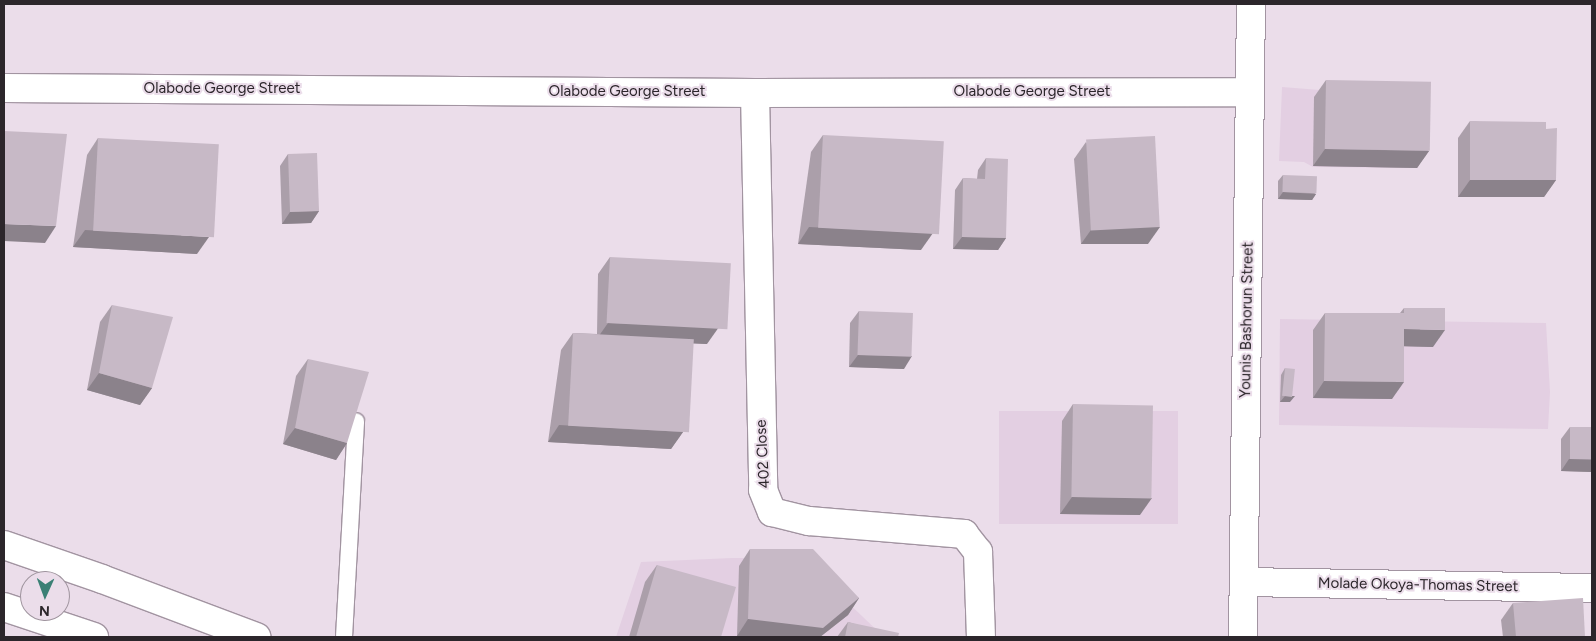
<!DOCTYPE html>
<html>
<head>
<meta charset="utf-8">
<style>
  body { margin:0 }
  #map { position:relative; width:1596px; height:641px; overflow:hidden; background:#ebddea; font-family:Figtree,sans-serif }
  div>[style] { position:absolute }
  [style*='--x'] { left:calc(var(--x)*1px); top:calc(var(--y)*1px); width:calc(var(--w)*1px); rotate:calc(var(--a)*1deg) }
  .built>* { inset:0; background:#e3cfe2; transform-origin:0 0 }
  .roads { filter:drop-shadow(1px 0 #a294a1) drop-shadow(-1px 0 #a294a1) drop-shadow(0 1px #a294a1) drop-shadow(0 -1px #a294a1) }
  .lane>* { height:16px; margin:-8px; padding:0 8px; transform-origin:8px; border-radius:8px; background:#fff }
  .street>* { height:28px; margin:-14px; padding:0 14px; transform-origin:14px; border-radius:14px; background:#fff }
  .secondary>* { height:28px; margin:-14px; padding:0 14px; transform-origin:14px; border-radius:14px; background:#fff }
  .wall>* { inset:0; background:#ab9faa }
  .shaded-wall>* { inset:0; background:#8b828b }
  .building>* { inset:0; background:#c7b9c6; transform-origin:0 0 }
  span { translate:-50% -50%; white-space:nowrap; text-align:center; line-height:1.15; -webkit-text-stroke:4px #ebddea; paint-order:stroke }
  .street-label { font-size:15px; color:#2c262b }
  .frame { position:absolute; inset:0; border:5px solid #2c262b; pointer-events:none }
  .north { position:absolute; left:20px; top:571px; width:50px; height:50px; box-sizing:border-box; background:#ebddea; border:1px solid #9f949e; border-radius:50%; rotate:182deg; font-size:14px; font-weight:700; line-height:20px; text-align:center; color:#2c262b }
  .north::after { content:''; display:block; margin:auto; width:18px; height:22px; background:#3b8075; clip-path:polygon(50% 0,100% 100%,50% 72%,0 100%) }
</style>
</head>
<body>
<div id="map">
  <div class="built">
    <div style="clip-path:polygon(1282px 87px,1420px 98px,1418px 168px,1313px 167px,1304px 162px,1279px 161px)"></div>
    <div style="clip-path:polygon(1280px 319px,1546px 323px,1550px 392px,1548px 429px,1279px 425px)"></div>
    <div style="left:999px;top:411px;width:179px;height:113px"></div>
    <div style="clip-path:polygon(732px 558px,801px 558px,884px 637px,616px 637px,641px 562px)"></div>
  </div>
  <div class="roads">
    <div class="lane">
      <div style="--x:344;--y:637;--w:216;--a:-86.8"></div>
    </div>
    <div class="street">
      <div style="--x:4;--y:88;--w:751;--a:0.38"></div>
      <div style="--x:755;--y:93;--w:495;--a:-0.1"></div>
      <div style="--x:755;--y:93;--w:397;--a:88.8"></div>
      <div style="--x:763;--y:490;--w:24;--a:68"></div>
      <div style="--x:772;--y:512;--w:38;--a:14"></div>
      <div style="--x:809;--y:521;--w:156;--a:4.8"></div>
      <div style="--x:964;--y:534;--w:23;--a:52"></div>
      <div style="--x:978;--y:552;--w:85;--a:88"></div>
      <div style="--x:1244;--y:582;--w:348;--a:1"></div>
      <div style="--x:1243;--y:637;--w:633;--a:-89.28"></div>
    </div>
    <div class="secondary">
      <div style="--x:4;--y:545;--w:104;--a:19.1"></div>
      <div style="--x:102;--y:579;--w:165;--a:20.6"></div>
      <div style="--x:4;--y:607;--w:95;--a:18.4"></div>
    </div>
  </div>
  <div class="wall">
    <div style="clip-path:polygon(1326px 80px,1429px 151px,1417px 168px,1313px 166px,1314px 97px)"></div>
    <div style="clip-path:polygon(1470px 121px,1546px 129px,1556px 180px,1544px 197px,1458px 197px,1458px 138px)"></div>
    <div style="clip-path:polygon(823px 135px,921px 250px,798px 244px,811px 152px)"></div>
    <div style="clip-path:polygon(98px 138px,197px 254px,73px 247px,87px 155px)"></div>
    <div style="clip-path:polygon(1086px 142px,1148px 244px,1081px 244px,1074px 159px)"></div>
    <div style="clip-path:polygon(288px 154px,319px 211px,311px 223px,282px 224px,280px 166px)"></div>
    <div style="clip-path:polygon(986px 158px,1006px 238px,998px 250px,953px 249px,955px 190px,963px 178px,977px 179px,978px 170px)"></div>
    <div style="clip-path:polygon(1283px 175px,1316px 194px,1312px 200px,1278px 199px,1278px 181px)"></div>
    <div style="clip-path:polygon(610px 257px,707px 344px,693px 343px,683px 432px,671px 449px,548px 442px,561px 350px,573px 333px,597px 334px,598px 274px)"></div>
    <div style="clip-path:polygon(112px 305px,152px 388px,140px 405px,87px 390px,100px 322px)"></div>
    <div style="clip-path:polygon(1404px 308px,1433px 347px,1404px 346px,1392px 399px,1313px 398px,1313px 330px,1325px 313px,1400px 313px)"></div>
    <div style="clip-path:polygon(859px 311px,904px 369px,849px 367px,850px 323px)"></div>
    <div style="clip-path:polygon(308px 359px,347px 443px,336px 460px,283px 444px,296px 376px)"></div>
    <div style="clip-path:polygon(1285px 368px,1290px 402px,1280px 402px,1281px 375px)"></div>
    <div style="clip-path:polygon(1073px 404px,1140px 515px,1060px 514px,1062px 421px)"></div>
    <div style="clip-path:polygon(1570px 427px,1592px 427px,1592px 472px,1561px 471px,1561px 439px)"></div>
    <div style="clip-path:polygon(750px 549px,859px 598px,848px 615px,820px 637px,745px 637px,737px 636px,739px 566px)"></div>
    <div style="clip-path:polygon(657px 565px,721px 637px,629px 637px,645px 582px)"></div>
    <div style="clip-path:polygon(1513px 603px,1585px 637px,1503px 637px,1501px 620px)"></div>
    <div style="clip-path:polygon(848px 622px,898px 637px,837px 637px)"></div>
  </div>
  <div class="shaded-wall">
    <div style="clip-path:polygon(1325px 149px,1429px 151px,1417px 168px,1313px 166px)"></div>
    <div style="clip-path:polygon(1470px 180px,1556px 180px,1544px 197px,1458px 197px)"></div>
    <div style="clip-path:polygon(1283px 192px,1316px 194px,1312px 200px,1278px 199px)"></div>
    <div style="clip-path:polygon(319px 211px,311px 223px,282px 224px,290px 212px)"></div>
    <div style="clip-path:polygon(4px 224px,56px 226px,45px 243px,4px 241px)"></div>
    <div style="clip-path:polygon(809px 227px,933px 233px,921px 250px,798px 244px)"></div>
    <div style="clip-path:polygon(1093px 227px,1160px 227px,1148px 244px,1081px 244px)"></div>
    <div style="clip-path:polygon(85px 230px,209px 237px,197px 254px,73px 247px)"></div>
    <div style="clip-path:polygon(962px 237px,1006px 238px,998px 250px,953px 249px)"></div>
    <div style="clip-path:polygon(608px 323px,719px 327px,707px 344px,596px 340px)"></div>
    <div style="clip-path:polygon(1404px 329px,1445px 330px,1433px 347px,1392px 346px)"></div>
    <div style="clip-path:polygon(858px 355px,912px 356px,904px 369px,849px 367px)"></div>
    <div style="clip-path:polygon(99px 373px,152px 388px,140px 405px,87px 390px)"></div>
    <div style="clip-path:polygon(1324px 381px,1404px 382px,1392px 399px,1313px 398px)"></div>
    <div style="clip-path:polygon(1285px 396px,1295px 396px,1290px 402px,1280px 402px)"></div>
    <div style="clip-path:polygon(559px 425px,683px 432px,671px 449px,548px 442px)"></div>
    <div style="clip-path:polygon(295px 428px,347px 443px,336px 460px,283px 444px)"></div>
    <div style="clip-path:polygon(1569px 459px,1592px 460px,1592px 472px,1561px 471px)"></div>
    <div style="clip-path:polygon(1072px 497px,1152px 498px,1140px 515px,1060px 514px)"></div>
    <div style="clip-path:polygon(859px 598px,848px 615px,820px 637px,745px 637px,737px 636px,748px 619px)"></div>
  </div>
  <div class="building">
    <div style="left:1326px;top:80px;width:105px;height:69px;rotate:1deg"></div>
    <div style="clip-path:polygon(1470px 121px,1546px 122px,1546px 129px,1557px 128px,1556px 180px,1470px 180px)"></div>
    <div style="clip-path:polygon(4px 131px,67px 134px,56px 226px,4px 224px)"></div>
    <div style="left:823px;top:135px;width:121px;height:93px;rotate:3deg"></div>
    <div style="left:1155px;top:136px;width:91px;height:69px;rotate:87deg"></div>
    <div style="left:98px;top:138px;width:121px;height:93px;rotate:3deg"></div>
    <div style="left:317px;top:153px;width:58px;height:29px;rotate:88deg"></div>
    <div style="clip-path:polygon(986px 158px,1008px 159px,1006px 238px,962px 237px,963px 178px,985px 179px)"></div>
    <div style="left:1283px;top:175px;width:34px;height:17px;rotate:2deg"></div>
    <div style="left:610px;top:257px;width:121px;height:66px;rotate:3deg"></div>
    <div style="clip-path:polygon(112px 305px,173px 317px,152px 388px,99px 373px)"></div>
    <div style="clip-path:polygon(1404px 308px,1445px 308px,1445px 330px,1404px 329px,1404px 382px,1324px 381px,1325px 313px,1404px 313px)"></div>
    <div style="left:859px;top:311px;width:54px;height:44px;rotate:2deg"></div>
    <div style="left:573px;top:333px;width:121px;height:93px;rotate:3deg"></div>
    <div style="clip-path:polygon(308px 359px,369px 372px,347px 443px,295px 428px)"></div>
    <div style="left:1285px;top:368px;width:10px;height:28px;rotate:6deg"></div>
    <div style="left:1073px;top:404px;width:80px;height:93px;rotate:1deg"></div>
    <div style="left:1570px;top:427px;width:22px;height:32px"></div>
    <div style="clip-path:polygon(750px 549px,813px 549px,859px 598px,823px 628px,748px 619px)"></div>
    <div style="clip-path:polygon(657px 565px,736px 587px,721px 637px,636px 637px)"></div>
    <div style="clip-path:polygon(1583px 598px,1585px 637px,1516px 637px,1513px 603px)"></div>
    <div style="clip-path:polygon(848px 622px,899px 633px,898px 637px,845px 637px)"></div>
  </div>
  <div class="street-label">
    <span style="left:222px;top:89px">Olabode George Street</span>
    <span style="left:627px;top:92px">Olabode George Street</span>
    <span style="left:1032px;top:92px">Olabode George Street</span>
    <span style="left:1247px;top:320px;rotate:-89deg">Younis Bashorun Street</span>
    <span style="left:763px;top:454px;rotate:-93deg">402 Close</span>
    <span style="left:1418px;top:585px;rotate:1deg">Molade Okoya-Thomas Street</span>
  </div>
  <div class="frame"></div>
  <div class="north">N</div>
</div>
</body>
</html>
